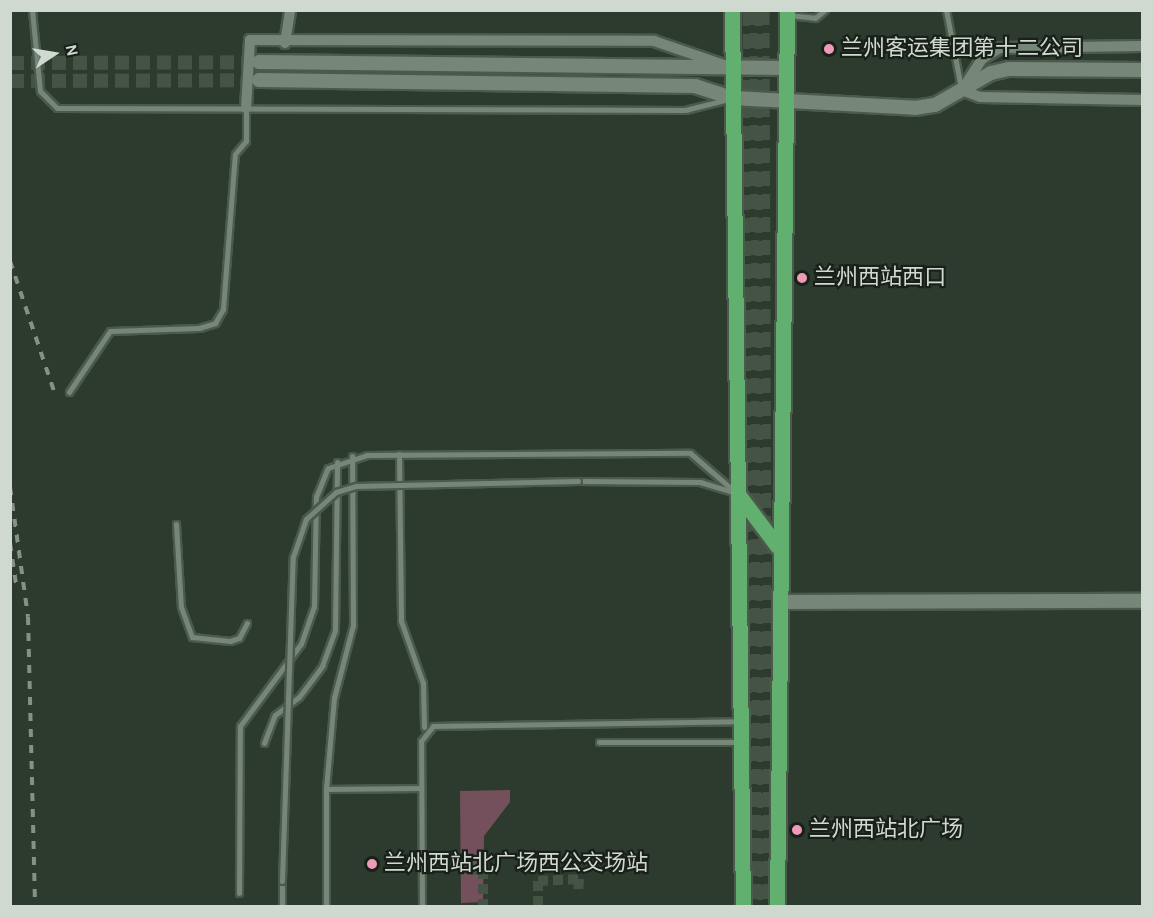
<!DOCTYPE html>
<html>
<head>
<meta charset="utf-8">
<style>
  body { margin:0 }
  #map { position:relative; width:1153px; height:917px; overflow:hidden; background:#2c3b2d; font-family:Karla,"Noto Sans SC",sans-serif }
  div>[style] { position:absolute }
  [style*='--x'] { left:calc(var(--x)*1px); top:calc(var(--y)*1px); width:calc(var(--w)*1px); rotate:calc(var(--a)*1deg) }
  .green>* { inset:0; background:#74505c }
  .street-tunnel>* { height:10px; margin-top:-5px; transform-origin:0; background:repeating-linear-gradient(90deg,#455345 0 10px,transparent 0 15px) }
  .secondary-tunnel>* { height:14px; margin-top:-7px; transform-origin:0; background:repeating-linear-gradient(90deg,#455345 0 14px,transparent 0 21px) }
  .primary-tunnel>* { height:15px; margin-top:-7.5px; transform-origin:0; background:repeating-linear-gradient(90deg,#455345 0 15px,transparent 0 23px) }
  .roads { filter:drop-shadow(2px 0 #4c594d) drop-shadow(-2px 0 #4c594d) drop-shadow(0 2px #4c594d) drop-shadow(0 -2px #4c594d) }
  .lane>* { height:5px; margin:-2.5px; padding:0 2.5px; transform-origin:2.5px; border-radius:2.5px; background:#768777 }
  .street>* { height:10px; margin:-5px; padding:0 5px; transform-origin:5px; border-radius:5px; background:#768777 }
  .secondary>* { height:14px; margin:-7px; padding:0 7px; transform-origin:7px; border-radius:7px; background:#768777 }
  .primary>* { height:15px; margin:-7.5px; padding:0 7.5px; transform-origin:7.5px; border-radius:7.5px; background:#62b06f }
  .rail>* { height:4px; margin-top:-2px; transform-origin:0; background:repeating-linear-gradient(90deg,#869186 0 8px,transparent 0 16px) }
  .bridges { filter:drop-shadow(2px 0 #4c594d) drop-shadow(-2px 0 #4c594d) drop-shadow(0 2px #4c594d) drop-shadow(0 -2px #4c594d) }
  .lane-bridge>* { height:5px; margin:-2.5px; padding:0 2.5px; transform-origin:2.5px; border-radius:2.5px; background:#768777 }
  .dots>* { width:16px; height:16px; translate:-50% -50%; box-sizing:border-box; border:3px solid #19201a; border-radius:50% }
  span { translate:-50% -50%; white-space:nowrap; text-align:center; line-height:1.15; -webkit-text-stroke:4.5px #19201a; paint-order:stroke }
  .poi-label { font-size:22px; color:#d0d9d0 }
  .left { translate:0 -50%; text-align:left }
  .frame { position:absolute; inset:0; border:12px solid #d0d9d0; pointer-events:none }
  .north { position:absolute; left:24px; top:24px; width:60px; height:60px; -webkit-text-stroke:4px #19201a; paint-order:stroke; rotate:78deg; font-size:16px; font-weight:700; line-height:24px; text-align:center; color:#d0d9d0 }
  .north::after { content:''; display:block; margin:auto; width:21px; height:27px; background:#d0d9d0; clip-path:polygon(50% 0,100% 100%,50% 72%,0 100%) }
</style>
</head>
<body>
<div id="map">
  <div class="green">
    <div style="clip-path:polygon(510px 790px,510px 802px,484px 836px,483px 902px,461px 903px,460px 791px)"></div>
  </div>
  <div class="street-tunnel">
    <div style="--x:470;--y:870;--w:13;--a:-4"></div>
    <div style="--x:483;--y:869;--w:37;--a:90"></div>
    <div style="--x:538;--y:906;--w:25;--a:-90"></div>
    <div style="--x:538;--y:881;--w:41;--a:-2.8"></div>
    <div style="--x:579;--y:879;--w:14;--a:94"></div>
  </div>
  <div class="secondary-tunnel">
    <div style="--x:10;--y:63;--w:249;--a:-0.2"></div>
    <div style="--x:10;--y:81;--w:249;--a:-0.2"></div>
  </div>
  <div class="primary-tunnel">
    <div style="--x:750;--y:10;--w:896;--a:89.74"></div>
    <div style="--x:762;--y:10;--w:896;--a:89.81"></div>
  </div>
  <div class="roads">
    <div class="lane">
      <div style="--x:32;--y:10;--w:81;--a:84.4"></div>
      <div style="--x:40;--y:91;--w:24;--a:45"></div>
      <div style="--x:57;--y:108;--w:628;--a:0.18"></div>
      <div style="--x:685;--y:110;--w:41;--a:-14"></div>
      <div style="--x:946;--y:10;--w:79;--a:79.1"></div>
      <div style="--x:788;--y:15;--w:27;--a:6"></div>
      <div style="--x:815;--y:18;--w:13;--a:-39"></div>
      <div style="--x:69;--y:392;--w:73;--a:-56.1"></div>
      <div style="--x:110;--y:331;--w:89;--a:-1.9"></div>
      <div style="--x:199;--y:328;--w:17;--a:-17"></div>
      <div style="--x:215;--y:323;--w:16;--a:-60"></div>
      <div style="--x:223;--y:309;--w:155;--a:-85.6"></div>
      <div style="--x:235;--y:154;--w:17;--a:-50"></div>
      <div style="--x:246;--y:141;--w:33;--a:-90"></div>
      <div style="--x:399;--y:454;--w:167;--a:89.3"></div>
      <div style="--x:401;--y:621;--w:66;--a:70.5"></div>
      <div style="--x:423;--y:683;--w:44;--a:88.7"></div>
      <div style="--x:578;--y:481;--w:122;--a:0.5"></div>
      <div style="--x:700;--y:482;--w:34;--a:17"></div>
      <div style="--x:176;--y:524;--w:83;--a:86.6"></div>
      <div style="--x:181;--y:607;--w:32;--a:70"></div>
      <div style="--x:192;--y:637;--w:38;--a:6"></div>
      <div style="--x:230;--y:641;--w:9;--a:-18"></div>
      <div style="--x:239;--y:638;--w:17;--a:-62"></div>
      <div style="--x:599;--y:742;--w:139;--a:0"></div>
      <div style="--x:264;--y:743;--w:30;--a:-69"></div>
      <div style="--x:275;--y:715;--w:30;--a:-37"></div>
      <div style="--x:299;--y:697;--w:39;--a:-53"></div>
      <div style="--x:322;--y:666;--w:38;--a:-70"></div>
      <div style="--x:335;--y:630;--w:168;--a:-89.3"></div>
      <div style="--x:326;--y:789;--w:91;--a:-85"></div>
      <div style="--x:334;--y:698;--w:75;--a:-75.4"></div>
      <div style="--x:353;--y:625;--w:169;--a:-90.3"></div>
      <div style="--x:239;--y:893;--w:167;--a:-89.7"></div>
      <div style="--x:240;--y:726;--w:102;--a:-53.4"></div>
      <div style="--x:301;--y:644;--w:39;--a:-71"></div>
      <div style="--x:314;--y:607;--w:110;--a:-89"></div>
      <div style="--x:316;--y:497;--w:31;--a:-68"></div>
      <div style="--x:328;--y:468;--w:41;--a:-18.4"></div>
      <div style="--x:367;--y:455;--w:323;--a:-0.4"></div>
      <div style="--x:690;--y:453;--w:58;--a:40.8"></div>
      <div style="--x:282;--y:906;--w:25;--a:-90"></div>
      <div style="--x:326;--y:906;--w:117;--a:-90"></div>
      <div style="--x:326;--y:789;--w:95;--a:-0.6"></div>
      <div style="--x:422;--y:906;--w:165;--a:-90.3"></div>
      <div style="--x:421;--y:741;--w:19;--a:-51"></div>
      <div style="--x:433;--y:726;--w:305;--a:-0.9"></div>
    </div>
    <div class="street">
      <div style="--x:285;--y:43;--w:33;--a:-81"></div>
      <div style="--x:1142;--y:46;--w:142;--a:179.2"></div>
      <div style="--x:1000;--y:48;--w:21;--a:149"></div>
      <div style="--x:982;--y:59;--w:37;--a:123"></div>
      <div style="--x:962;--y:90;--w:19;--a:21"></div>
      <div style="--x:980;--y:97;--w:162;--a:1.1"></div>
      <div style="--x:246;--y:108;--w:68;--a:-86.6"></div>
      <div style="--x:250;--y:40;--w:404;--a:0.1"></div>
      <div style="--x:654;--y:41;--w:74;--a:18.9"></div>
    </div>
    <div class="secondary">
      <div style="--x:259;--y:62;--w:528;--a:0.65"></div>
      <div style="--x:259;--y:80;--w:436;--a:0.8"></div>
      <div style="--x:695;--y:86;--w:40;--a:18"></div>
      <div style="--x:733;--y:98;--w:182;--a:3.1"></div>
      <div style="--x:915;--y:108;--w:20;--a:-9"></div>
      <div style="--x:935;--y:105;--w:64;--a:-29.7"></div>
      <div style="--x:991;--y:73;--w:18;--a:-13"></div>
      <div style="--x:1009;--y:69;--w:133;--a:0.4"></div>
      <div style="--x:781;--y:602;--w:361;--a:-0.2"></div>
    </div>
    <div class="primary">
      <div style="--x:732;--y:10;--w:896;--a:89.3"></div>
      <div style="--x:738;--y:494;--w:65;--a:53.1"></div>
      <div style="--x:777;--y:906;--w:896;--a:-89.36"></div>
    </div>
  </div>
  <div class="rail">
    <div style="--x:10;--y:261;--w:137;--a:71.3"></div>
    <div style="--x:10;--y:487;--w:131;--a:82.1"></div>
    <div style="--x:28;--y:617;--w:289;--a:88.6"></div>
    <div style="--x:10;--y:543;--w:41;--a:81.7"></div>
  </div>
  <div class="bridges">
    <div class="lane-bridge">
      <div style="--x:282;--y:881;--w:324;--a:-88.1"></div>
      <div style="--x:293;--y:557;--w:40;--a:-71.1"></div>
      <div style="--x:306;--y:519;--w:40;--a:-42"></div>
      <div style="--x:336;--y:492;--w:21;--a:-17"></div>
      <div style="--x:356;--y:486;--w:222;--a:-1.3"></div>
    </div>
  </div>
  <div class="dots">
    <div style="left:829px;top:49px;background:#ef9ab8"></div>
    <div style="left:802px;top:278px;background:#ef9ab8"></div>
    <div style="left:797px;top:830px;background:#ef9ab8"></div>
    <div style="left:372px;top:864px;background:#ef9ab8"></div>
  </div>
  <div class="poi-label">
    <span class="left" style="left:841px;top:49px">兰州客运集团第十二公司</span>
    <span class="left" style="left:814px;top:278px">兰州西站西口</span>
    <span class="left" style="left:809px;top:830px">兰州西站北广场</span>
    <span class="left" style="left:384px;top:864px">兰州西站北广场西公交场站</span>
  </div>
  <div class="frame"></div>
  <div class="north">N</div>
</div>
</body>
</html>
